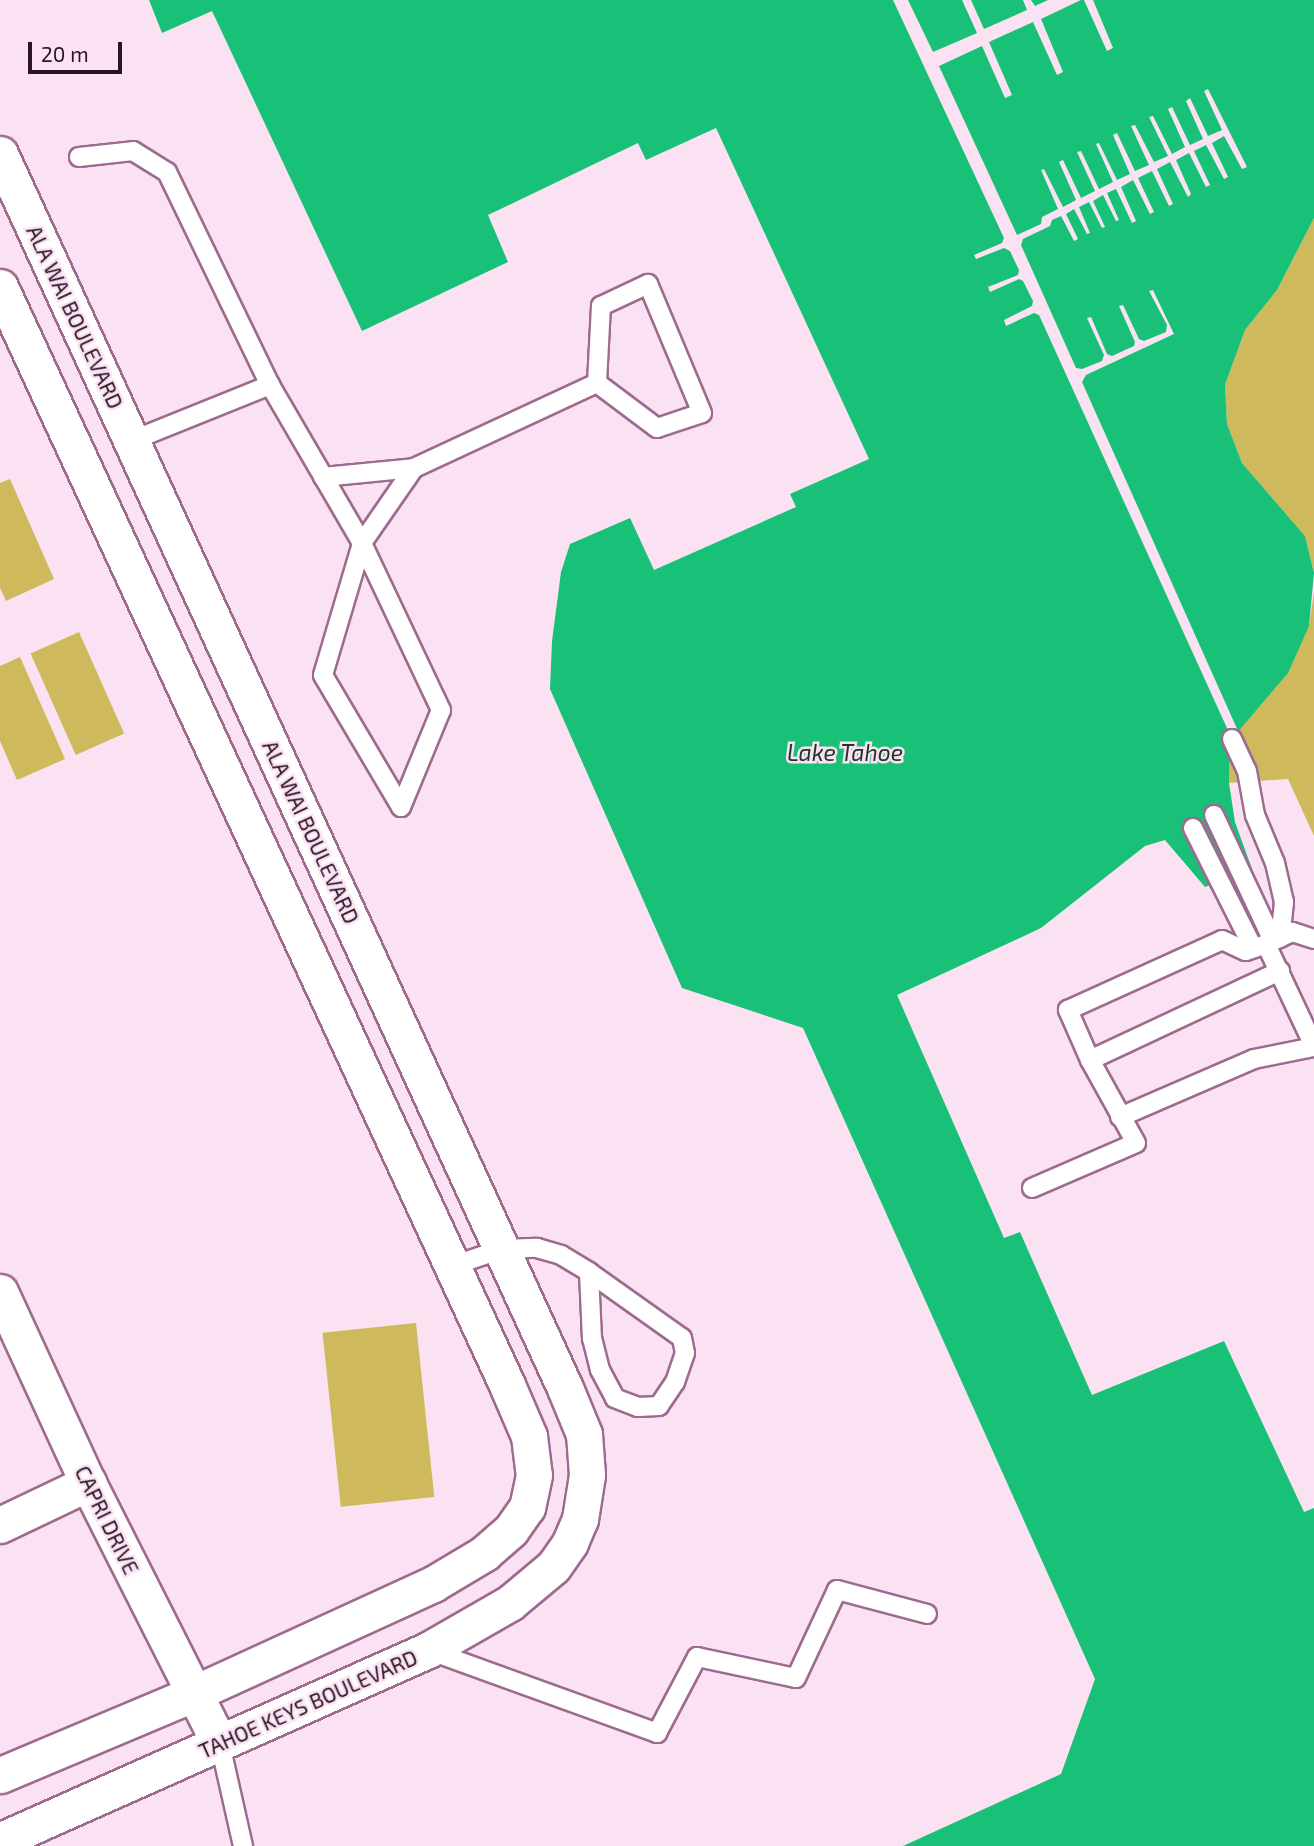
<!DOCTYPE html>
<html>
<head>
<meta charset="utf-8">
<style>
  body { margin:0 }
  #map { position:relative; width:1314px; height:1846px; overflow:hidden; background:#fae2f3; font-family:"Exo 2",sans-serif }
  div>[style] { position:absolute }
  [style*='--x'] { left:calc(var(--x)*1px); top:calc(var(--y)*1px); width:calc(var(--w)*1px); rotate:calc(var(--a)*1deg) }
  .green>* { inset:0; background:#ceb95c; transform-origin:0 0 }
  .water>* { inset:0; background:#19c077 }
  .pier>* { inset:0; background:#fae2f3 }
  .roads { filter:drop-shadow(2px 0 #9e6a90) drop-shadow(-2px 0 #9e6a90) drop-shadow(0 2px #9e6a90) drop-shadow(0 -2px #9e6a90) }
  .lane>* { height:18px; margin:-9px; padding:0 9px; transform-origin:9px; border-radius:9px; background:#fff }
  .street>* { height:35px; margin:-17.5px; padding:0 17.5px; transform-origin:17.5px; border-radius:17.5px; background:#fff }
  span { translate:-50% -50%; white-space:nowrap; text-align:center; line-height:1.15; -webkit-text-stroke:5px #fae2f3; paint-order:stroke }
  .street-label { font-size:21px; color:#281423 }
  .water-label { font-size:23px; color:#1e3627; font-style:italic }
  .scale { position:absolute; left:28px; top:42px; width:94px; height:32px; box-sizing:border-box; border:4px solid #281423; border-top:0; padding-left:9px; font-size:21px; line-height:24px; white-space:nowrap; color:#281423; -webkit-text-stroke:5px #fae2f3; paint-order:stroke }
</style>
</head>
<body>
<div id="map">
  <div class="green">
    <div style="clip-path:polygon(1314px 218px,1314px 573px,1305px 536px,1242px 463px,1227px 424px,1225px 385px,1245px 330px,1277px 290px)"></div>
    <div style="clip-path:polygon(10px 479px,54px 579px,6px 601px,0 588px,0 483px)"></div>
    <div style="clip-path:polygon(1314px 592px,1314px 836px,1288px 779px,1229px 783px,1230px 741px,1255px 710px,1309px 626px)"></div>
    <div style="left:79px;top:632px;width:111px;height:53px;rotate:66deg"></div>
    <div style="clip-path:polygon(20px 657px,65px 759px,17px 780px,0 741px,0 666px)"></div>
    <div style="left:416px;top:1323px;width:175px;height:94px;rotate:84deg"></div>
  </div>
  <div class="water">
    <div style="clip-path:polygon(149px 0,1314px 0,1314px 218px,1277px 290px,1245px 330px,1225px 385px,1227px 424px,1242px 463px,1305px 536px,1314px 573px,1309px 626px,1288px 673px,1230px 741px,1229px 783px,1235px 822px,1252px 869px,1205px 887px,1165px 840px,1145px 846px,1041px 928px,897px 995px,1004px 1238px,1020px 1232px,1092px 1395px,1224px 1341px,1304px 1512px,1314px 1508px,1314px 1846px,903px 1846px,1061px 1774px,1095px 1679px,803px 1028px,682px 988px,550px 689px,552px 641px,561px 572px,570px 544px,630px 518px,654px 570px,796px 507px,790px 494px,869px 459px,716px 128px,646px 160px,638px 143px,488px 215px,508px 262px,362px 331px,212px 11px,162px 33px)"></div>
  </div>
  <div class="pier">
    <div style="clip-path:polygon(893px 0,908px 0,933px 52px,977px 33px,962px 0,971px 0,984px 29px,1027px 10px,1023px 0,1031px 0,1035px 6px,1048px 0,1081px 0,1041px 19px,1063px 72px,1057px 75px,1033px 22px,989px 42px,1012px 95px,1005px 98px,982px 46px,939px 66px,1017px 235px,1041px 224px,1042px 217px,1058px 209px,1041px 170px,1044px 169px,1063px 207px,1076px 200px,1059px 162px,1063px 160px,1081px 198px,1095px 191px,1077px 152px,1081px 151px,1099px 189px,1113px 182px,1096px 144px,1099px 143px,1117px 180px,1130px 174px,1113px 135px,1117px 133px,1135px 171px,1149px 165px,1131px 126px,1135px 125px,1154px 162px,1168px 156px,1149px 117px,1153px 116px,1172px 154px,1185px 147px,1168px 109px,1172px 107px,1190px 145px,1203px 139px,1186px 101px,1190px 98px,1208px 136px,1222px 130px,1204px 91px,1208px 89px,1247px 167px,1242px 169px,1224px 136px,1212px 143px,1228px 177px,1224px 179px,1206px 145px,1194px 151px,1210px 185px,1206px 187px,1189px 153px,1176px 160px,1191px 194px,1188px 197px,1170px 162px,1157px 169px,1173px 204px,1169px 206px,1152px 171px,1138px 178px,1154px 212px,1150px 214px,1133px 180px,1121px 187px,1136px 221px,1132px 223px,1116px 189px,1107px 193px,1119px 220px,1116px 221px,1103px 195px,1093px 201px,1105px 227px,1102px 228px,1089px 202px,1079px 207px,1090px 233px,1087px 234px,1074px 209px,1066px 214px,1078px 239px,1074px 241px,1061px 216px,1052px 220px,1050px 226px,1023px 239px,1021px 245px,1076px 368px,1082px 369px,1102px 361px,1104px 355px,1087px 318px,1091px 317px,1107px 354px,1112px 356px,1134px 346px,1135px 342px,1119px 306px,1123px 305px,1139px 339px,1144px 341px,1166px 332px,1167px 325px,1149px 291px,1153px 290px,1174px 334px,1086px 375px,1082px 382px,1238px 731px,1232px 739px,1039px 315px,1034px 313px,1006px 326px,1004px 320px,1032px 306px,1033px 301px,1023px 281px,1019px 279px,990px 292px,988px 287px,1018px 275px,1019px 270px,1010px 251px,1004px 248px,976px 259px,974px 255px,1002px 243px,1004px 238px)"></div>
    <div style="clip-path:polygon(1084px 0,1093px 0,1113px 48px,1107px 51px)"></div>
  </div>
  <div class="roads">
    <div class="lane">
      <div style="--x:79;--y:157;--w:54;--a:-6.3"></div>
      <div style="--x:133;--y:151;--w:40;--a:32"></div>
      <div style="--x:167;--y:172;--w:237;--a:64.2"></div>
      <div style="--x:270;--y:385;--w:183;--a:59.8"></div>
      <div style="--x:362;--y:543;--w:185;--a:64.7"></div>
      <div style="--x:441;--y:710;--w:105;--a:112.4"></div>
      <div style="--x:401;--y:807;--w:153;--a:-120.6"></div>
      <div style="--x:323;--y:675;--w:138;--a:-73.5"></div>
      <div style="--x:362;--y:543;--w:91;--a:-55.3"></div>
      <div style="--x:414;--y:468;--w:202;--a:-24.9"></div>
      <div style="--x:597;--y:383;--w:75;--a:36.9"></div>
      <div style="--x:657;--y:428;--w:47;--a:-18.4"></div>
      <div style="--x:702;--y:413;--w:140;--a:-112.7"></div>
      <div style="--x:648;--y:284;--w:52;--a:154.9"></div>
      <div style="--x:601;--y:306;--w:77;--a:93"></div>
      <div style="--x:131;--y:441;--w:150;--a:-21.9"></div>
      <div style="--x:323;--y:477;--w:91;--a:-5.6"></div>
      <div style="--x:1232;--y:739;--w:35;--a:65"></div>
      <div style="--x:1247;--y:771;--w:45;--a:79.7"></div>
      <div style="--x:1255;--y:815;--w:52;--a:67.4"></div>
      <div style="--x:1275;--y:863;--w:40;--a:77"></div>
      <div style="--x:1284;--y:902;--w:36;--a:96"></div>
      <div style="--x:1214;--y:815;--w:139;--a:64.9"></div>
      <div style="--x:1193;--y:828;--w:134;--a:63.4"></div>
      <div style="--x:1314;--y:939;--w:23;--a:-162"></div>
      <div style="--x:1292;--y:932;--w:29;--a:155"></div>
      <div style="--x:1266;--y:944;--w:113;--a:64.8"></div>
      <div style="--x:1090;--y:1060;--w:210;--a:-25.1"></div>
      <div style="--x:1120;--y:1117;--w:146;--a:-23.4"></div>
      <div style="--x:1254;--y:1059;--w:61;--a:-11.3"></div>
      <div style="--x:1032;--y:1188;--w:113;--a:-23.4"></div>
      <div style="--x:1136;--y:1143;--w:95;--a:-119"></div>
      <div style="--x:1090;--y:1060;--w:55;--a:-113.7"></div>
      <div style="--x:1068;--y:1010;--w:169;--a:-24.4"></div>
      <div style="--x:1222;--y:940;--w:26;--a:25"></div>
      <div style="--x:1246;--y:951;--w:21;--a:-19"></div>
      <div style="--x:452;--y:1266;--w:53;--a:-18.8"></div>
      <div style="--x:502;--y:1249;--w:35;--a:-2"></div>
      <div style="--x:537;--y:1248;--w:25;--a:16"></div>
      <div style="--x:561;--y:1255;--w:33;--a:31"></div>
      <div style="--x:589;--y:1272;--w:114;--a:35.4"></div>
      <div style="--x:682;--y:1338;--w:15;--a:79"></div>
      <div style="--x:685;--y:1353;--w:31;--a:109"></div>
      <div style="--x:675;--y:1382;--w:29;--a:124"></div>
      <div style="--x:659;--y:1406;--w:21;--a:177"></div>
      <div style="--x:638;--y:1407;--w:25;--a:-159"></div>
      <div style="--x:615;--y:1398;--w:32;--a:-118"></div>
      <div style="--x:600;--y:1370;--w:32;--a:-104"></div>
      <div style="--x:592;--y:1339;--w:67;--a:-92.6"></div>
      <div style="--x:428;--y:1650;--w:244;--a:19.9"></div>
      <div style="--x:657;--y:1733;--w:86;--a:-62.2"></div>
      <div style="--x:697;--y:1657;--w:101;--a:12"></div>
      <div style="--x:796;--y:1678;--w:97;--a:-65"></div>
      <div style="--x:837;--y:1590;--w:93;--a:14.9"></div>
      <div style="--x:220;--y:1744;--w:105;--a:77.3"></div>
    </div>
    <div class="street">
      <div style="--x:0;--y:154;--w:1357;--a:65.4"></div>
      <div style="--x:565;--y:1388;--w:50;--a:67.6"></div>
      <div style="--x:584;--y:1434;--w:41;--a:85.8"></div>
      <div style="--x:587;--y:1475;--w:45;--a:99"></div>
      <div style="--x:580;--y:1519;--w:26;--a:113"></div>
      <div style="--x:570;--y:1543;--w:29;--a:125"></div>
      <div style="--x:553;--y:1567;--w:56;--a:140.1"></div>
      <div style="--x:510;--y:1603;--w:95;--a:150.2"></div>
      <div style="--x:428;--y:1650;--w:469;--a:156"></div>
      <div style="--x:0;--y:287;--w:1209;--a:65.21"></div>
      <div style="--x:507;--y:1385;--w:56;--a:66.7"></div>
      <div style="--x:529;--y:1436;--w:39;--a:83"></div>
      <div style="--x:534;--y:1475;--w:33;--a:102"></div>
      <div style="--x:527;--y:1507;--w:28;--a:125"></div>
      <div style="--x:511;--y:1530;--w:35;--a:139"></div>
      <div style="--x:485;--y:1553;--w:61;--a:149.2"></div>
      <div style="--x:433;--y:1584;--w:264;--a:155.4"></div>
      <div style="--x:193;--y:1694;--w:209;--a:157.2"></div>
      <div style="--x:0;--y:1292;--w:210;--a:65.3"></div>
      <div style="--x:88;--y:1483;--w:292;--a:63.2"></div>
      <div style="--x:0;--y:1525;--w:98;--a:-25.5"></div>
    </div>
  </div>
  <div class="street-label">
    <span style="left:75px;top:317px;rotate:65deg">ALA WAI BOULEVARD</span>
    <span style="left:311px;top:832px;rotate:65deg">ALA WAI BOULEVARD</span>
    <span style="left:107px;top:1520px;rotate:64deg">CAPRI DRIVE</span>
    <span style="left:308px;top:1704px;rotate:-24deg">TAHOE KEYS BOULEVARD</span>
  </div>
  <div class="water-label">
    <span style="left:845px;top:752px">Lake Tahoe</span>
  </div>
  <div class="scale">20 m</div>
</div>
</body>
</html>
